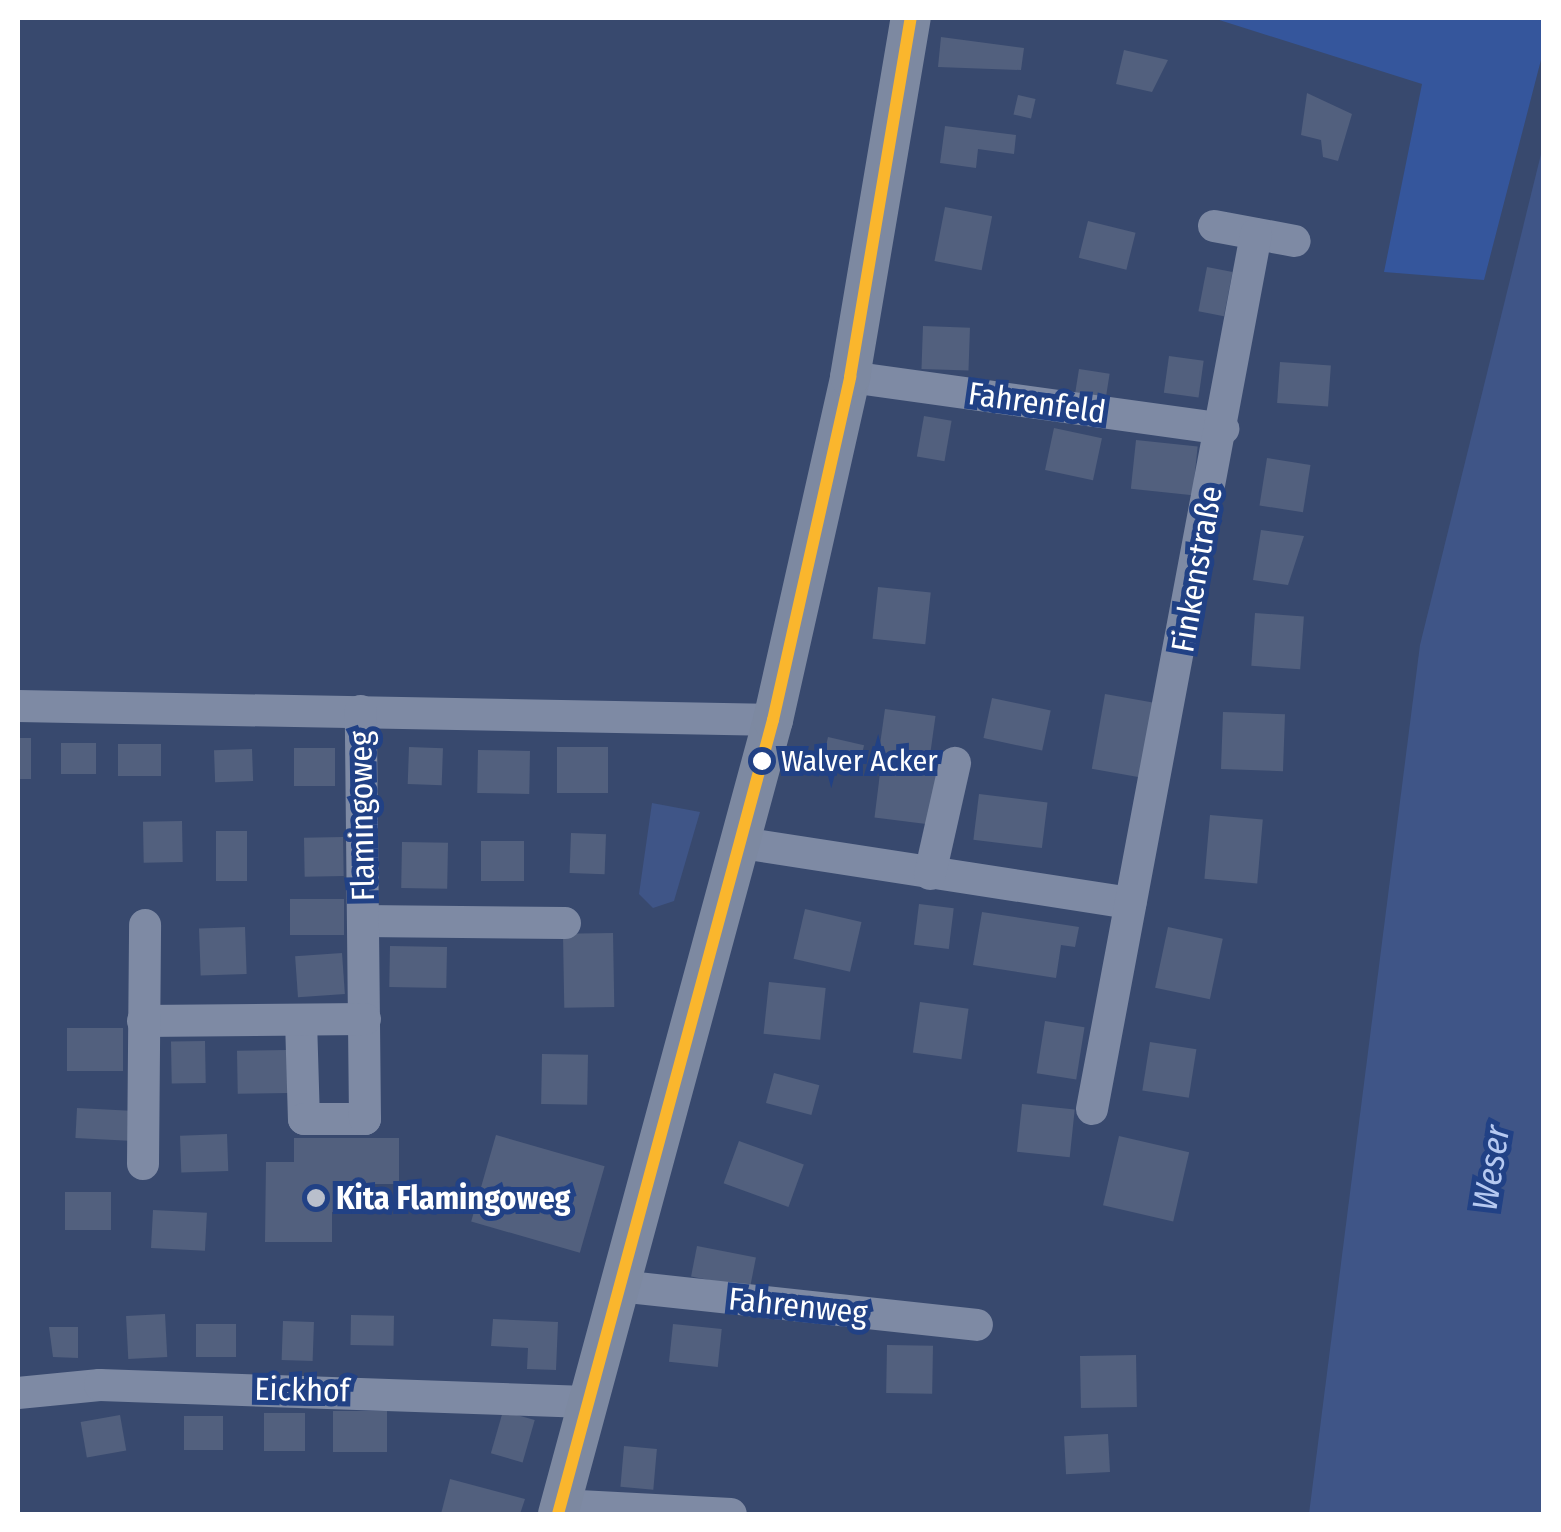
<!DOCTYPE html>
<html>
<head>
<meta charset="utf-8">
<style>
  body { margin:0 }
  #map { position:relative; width:1561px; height:1532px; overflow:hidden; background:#38496e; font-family:"Fira Sans Condensed",sans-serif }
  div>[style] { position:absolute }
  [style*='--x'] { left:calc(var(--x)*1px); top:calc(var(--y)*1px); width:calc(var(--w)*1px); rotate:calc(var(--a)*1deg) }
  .green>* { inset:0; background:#35569c }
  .water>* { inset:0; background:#3f5587 }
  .building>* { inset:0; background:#52607e; transform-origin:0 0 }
  .minor>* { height:32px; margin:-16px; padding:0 16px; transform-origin:16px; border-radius:16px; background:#7e8aa4 }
  .major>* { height:40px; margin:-20px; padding:0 20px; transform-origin:20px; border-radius:20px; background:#7d89a1 }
  .bus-1>* { height:12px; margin:-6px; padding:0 6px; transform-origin:6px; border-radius:6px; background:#fab62d }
  .dots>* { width:28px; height:28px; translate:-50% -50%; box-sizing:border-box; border:5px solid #214185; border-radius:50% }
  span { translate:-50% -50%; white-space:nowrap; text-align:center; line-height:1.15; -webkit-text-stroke:10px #214185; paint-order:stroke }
  .bus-label { font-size:30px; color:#fff }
  .left { translate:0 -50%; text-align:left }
  .street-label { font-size:32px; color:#fff }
  .poi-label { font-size:32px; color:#fff; font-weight:700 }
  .water-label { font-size:35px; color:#b6c9f1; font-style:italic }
  .frame { position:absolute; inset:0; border:20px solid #fff; pointer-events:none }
</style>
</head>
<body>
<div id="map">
  <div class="green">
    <div style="clip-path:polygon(1213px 18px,1543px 18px,1543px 52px,1484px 280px,1384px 272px,1422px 84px)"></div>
  </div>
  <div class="water">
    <div style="clip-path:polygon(1543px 146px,1543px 1514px,1309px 1514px,1420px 645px)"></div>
    <div style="clip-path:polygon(652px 803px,700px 812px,674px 901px,653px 908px,639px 894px)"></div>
  </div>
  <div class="building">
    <div style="clip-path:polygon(941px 37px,1024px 48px,1021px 70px,938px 67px)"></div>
    <div style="clip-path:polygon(1124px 50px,1168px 60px,1152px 92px,1116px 84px)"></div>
    <div style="clip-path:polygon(1307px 93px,1352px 114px,1338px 161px,1323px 157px,1321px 140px,1301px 135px)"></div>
    <div style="left:1018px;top:95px;width:18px;height:20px;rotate:13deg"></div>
    <div style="clip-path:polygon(945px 126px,1016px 135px,1014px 154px,978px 149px,976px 168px,940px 163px)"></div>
    <div style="left:945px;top:207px;width:48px;height:55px;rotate:11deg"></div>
    <div style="left:1088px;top:221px;width:49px;height:38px;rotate:14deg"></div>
    <div style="left:1207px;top:267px;width:26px;height:45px;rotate:11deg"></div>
    <div style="left:923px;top:326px;width:47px;height:43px;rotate:2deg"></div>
    <div style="left:1169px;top:356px;width:35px;height:37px;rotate:8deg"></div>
    <div style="left:1280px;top:362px;width:51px;height:41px;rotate:4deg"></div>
    <div style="left:1079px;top:369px;width:31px;height:24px;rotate:9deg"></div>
    <div style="left:924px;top:416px;width:28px;height:41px;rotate:10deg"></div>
    <div style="left:1054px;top:428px;width:49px;height:43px;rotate:12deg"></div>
    <div style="left:1136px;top:440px;width:62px;height:49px;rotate:6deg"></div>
    <div style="left:1267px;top:458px;width:44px;height:48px;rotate:9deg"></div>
    <div style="clip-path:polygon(1261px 530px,1304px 536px,1288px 585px,1253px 580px)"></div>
    <div style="left:878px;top:587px;width:53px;height:52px;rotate:6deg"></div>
    <div style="left:1255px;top:613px;width:49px;height:53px;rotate:4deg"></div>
    <div style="left:1105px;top:694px;width:57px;height:76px;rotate:10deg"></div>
    <div style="left:992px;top:698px;width:60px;height:41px;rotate:12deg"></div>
    <div style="left:885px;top:709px;width:51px;height:46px;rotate:8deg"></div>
    <div style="left:1223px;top:712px;width:62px;height:57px;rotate:2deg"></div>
    <div style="left:828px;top:737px;width:37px;height:27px;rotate:13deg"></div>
    <div style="left:18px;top:738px;width:13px;height:41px"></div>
    <div style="left:61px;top:743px;width:35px;height:31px"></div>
    <div style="left:161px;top:744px;width:32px;height:43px;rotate:90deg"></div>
    <div style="left:409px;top:747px;width:34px;height:37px;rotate:2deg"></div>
    <div style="left:608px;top:747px;width:46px;height:51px;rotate:90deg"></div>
    <div style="left:294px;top:748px;width:41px;height:38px"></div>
    <div style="left:252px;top:749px;width:32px;height:38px;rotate:88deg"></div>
    <div style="left:478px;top:750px;width:52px;height:43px;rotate:1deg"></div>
    <div style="left:881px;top:765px;width:64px;height:53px;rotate:7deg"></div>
    <div style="left:979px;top:794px;width:69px;height:46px;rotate:7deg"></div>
    <div style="left:1210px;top:815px;width:53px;height:64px;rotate:5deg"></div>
    <div style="left:182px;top:821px;width:41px;height:39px;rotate:89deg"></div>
    <div style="left:247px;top:831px;width:50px;height:31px;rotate:90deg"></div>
    <div style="left:571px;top:833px;width:35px;height:40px;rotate:2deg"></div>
    <div style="left:343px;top:837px;width:39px;height:39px;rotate:89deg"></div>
    <div style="left:481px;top:841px;width:43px;height:40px"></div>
    <div style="left:402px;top:842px;width:46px;height:46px;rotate:1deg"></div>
    <div style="left:290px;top:899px;width:54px;height:36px"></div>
    <div style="left:919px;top:904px;width:35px;height:41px;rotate:7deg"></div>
    <div style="left:805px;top:909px;width:58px;height:51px;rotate:13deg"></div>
    <div style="clip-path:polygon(982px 912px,1079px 927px,1075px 947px,1061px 945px,1056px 978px,973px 965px)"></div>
    <div style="left:245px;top:927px;width:47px;height:46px;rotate:88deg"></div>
    <div style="left:1168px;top:927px;width:56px;height:62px;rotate:12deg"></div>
    <div style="left:613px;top:933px;width:74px;height:50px;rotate:89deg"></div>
    <div style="left:390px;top:946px;width:57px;height:41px;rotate:1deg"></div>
    <div style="left:342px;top:953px;width:41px;height:47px;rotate:86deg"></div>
    <div style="left:769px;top:982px;width:57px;height:52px;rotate:6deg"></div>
    <div style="left:920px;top:1002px;width:49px;height:51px;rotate:8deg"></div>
    <div style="left:1045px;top:1021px;width:40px;height:53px;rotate:9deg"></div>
    <div style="left:123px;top:1028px;width:43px;height:56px;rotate:90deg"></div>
    <div style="left:205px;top:1041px;width:42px;height:34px;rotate:89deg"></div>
    <div style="left:1150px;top:1042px;width:47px;height:49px;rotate:9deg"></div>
    <div style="left:287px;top:1050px;width:43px;height:50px;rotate:89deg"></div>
    <div style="left:542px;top:1054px;width:46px;height:50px;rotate:1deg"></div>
    <div style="left:774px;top:1073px;width:47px;height:31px;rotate:15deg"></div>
    <div style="left:1022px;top:1104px;width:53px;height:48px;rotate:6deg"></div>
    <div style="left:77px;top:1108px;width:53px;height:30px;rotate:3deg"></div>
    <div style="left:227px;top:1134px;width:37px;height:47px;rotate:88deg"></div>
    <div style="left:496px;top:1135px;width:113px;height:90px;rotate:16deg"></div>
    <div style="left:1119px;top:1136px;width:72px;height:71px;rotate:13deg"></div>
    <div style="clip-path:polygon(294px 1138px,399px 1138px,399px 1184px,367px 1184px,367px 1212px,332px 1212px,332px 1242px,265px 1242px,266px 1162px,294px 1162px)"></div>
    <div style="left:739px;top:1141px;width:69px;height:45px;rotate:20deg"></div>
    <div style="left:65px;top:1192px;width:46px;height:38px"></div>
    <div style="left:153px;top:1210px;width:54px;height:38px;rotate:3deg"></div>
    <div style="left:697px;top:1246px;width:60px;height:31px;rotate:11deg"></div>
    <div style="left:165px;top:1314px;width:43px;height:39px;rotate:87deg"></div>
    <div style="left:351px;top:1315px;width:43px;height:30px;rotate:1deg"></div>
    <div style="clip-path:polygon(493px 1319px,558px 1322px,556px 1370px,527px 1369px,528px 1348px,491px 1346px)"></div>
    <div style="left:283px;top:1321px;width:31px;height:39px;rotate:2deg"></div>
    <div style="left:196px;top:1324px;width:40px;height:33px"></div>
    <div style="left:673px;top:1324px;width:49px;height:38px;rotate:6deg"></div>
    <div style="clip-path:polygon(49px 1327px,78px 1327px,78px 1358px,53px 1357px)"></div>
    <div style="left:887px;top:1345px;width:46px;height:48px;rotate:1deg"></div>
    <div style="left:1136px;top:1355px;width:52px;height:56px;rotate:89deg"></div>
    <div style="left:387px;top:1411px;width:41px;height:54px;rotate:90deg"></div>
    <div style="left:503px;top:1411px;width:33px;height:44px;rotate:16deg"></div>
    <div style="left:264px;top:1413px;width:41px;height:38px"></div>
    <div style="left:120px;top:1415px;width:36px;height:40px;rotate:80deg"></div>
    <div style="left:184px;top:1416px;width:39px;height:34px"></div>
    <div style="left:1108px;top:1434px;width:38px;height:44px;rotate:87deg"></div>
    <div style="left:624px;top:1446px;width:33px;height:41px;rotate:5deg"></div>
    <div style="clip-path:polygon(450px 1479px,525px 1499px,520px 1514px,441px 1514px)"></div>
  </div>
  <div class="minor">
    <div style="--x:1214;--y:226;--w:82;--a:10.5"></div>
    <div style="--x:850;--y:377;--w:377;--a:7.9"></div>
    <div style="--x:18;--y:706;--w:755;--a:1.06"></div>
    <div style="--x:742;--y:843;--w:393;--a:8.8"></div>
    <div style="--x:930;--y:874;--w:114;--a:-77.3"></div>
    <div style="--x:363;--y:921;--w:202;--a:0.6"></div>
    <div style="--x:301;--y:1020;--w:99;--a:88.3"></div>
    <div style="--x:304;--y:1119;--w:61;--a:0"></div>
    <div style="--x:365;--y:1119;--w:408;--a:-90.6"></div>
    <div style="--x:143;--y:1021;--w:222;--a:-0.5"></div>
    <div style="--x:1092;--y:1109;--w:890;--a:-79.38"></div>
    <div style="--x:143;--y:1164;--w:239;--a:-89.5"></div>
    <div style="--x:619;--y:1286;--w:360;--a:6.2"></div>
    <div style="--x:18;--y:1393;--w:82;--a:-5.6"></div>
    <div style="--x:100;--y:1385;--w:487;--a:2"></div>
    <div style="--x:560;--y:1505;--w:171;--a:3"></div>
  </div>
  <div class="major">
    <div style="--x:558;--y:1514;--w:823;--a:-74.85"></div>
    <div style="--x:773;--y:720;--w:352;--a:-77.3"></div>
    <div style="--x:850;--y:377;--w:364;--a:-80.4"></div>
  </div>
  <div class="bus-1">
    <div style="--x:558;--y:1514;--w:823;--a:-74.85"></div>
    <div style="--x:773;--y:720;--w:352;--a:-77.3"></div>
    <div style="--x:850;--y:377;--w:364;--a:-80.4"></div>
  </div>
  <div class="dots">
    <div style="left:762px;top:761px;background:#fff"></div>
    <div style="left:316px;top:1198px;background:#b9bfcc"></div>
  </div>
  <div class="bus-label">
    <span class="left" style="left:781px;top:761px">Walver Acker</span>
  </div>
  <div class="street-label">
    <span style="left:1037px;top:403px;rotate:8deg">Fahrenfeld</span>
    <span style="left:1197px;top:569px;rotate:-80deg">Finkenstraße</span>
    <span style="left:362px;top:816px;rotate:-91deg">Flamingoweg</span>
    <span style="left:798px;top:1306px;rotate:6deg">Fahrenweg</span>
    <span style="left:302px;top:1390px;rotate:1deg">Eickhof</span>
  </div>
  <div class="poi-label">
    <span class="left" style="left:336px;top:1198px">Kita Flamingoweg</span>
  </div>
  <div class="water-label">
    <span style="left:1491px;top:1168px;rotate:-81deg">Weser</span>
  </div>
  <div class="frame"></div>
</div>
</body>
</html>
